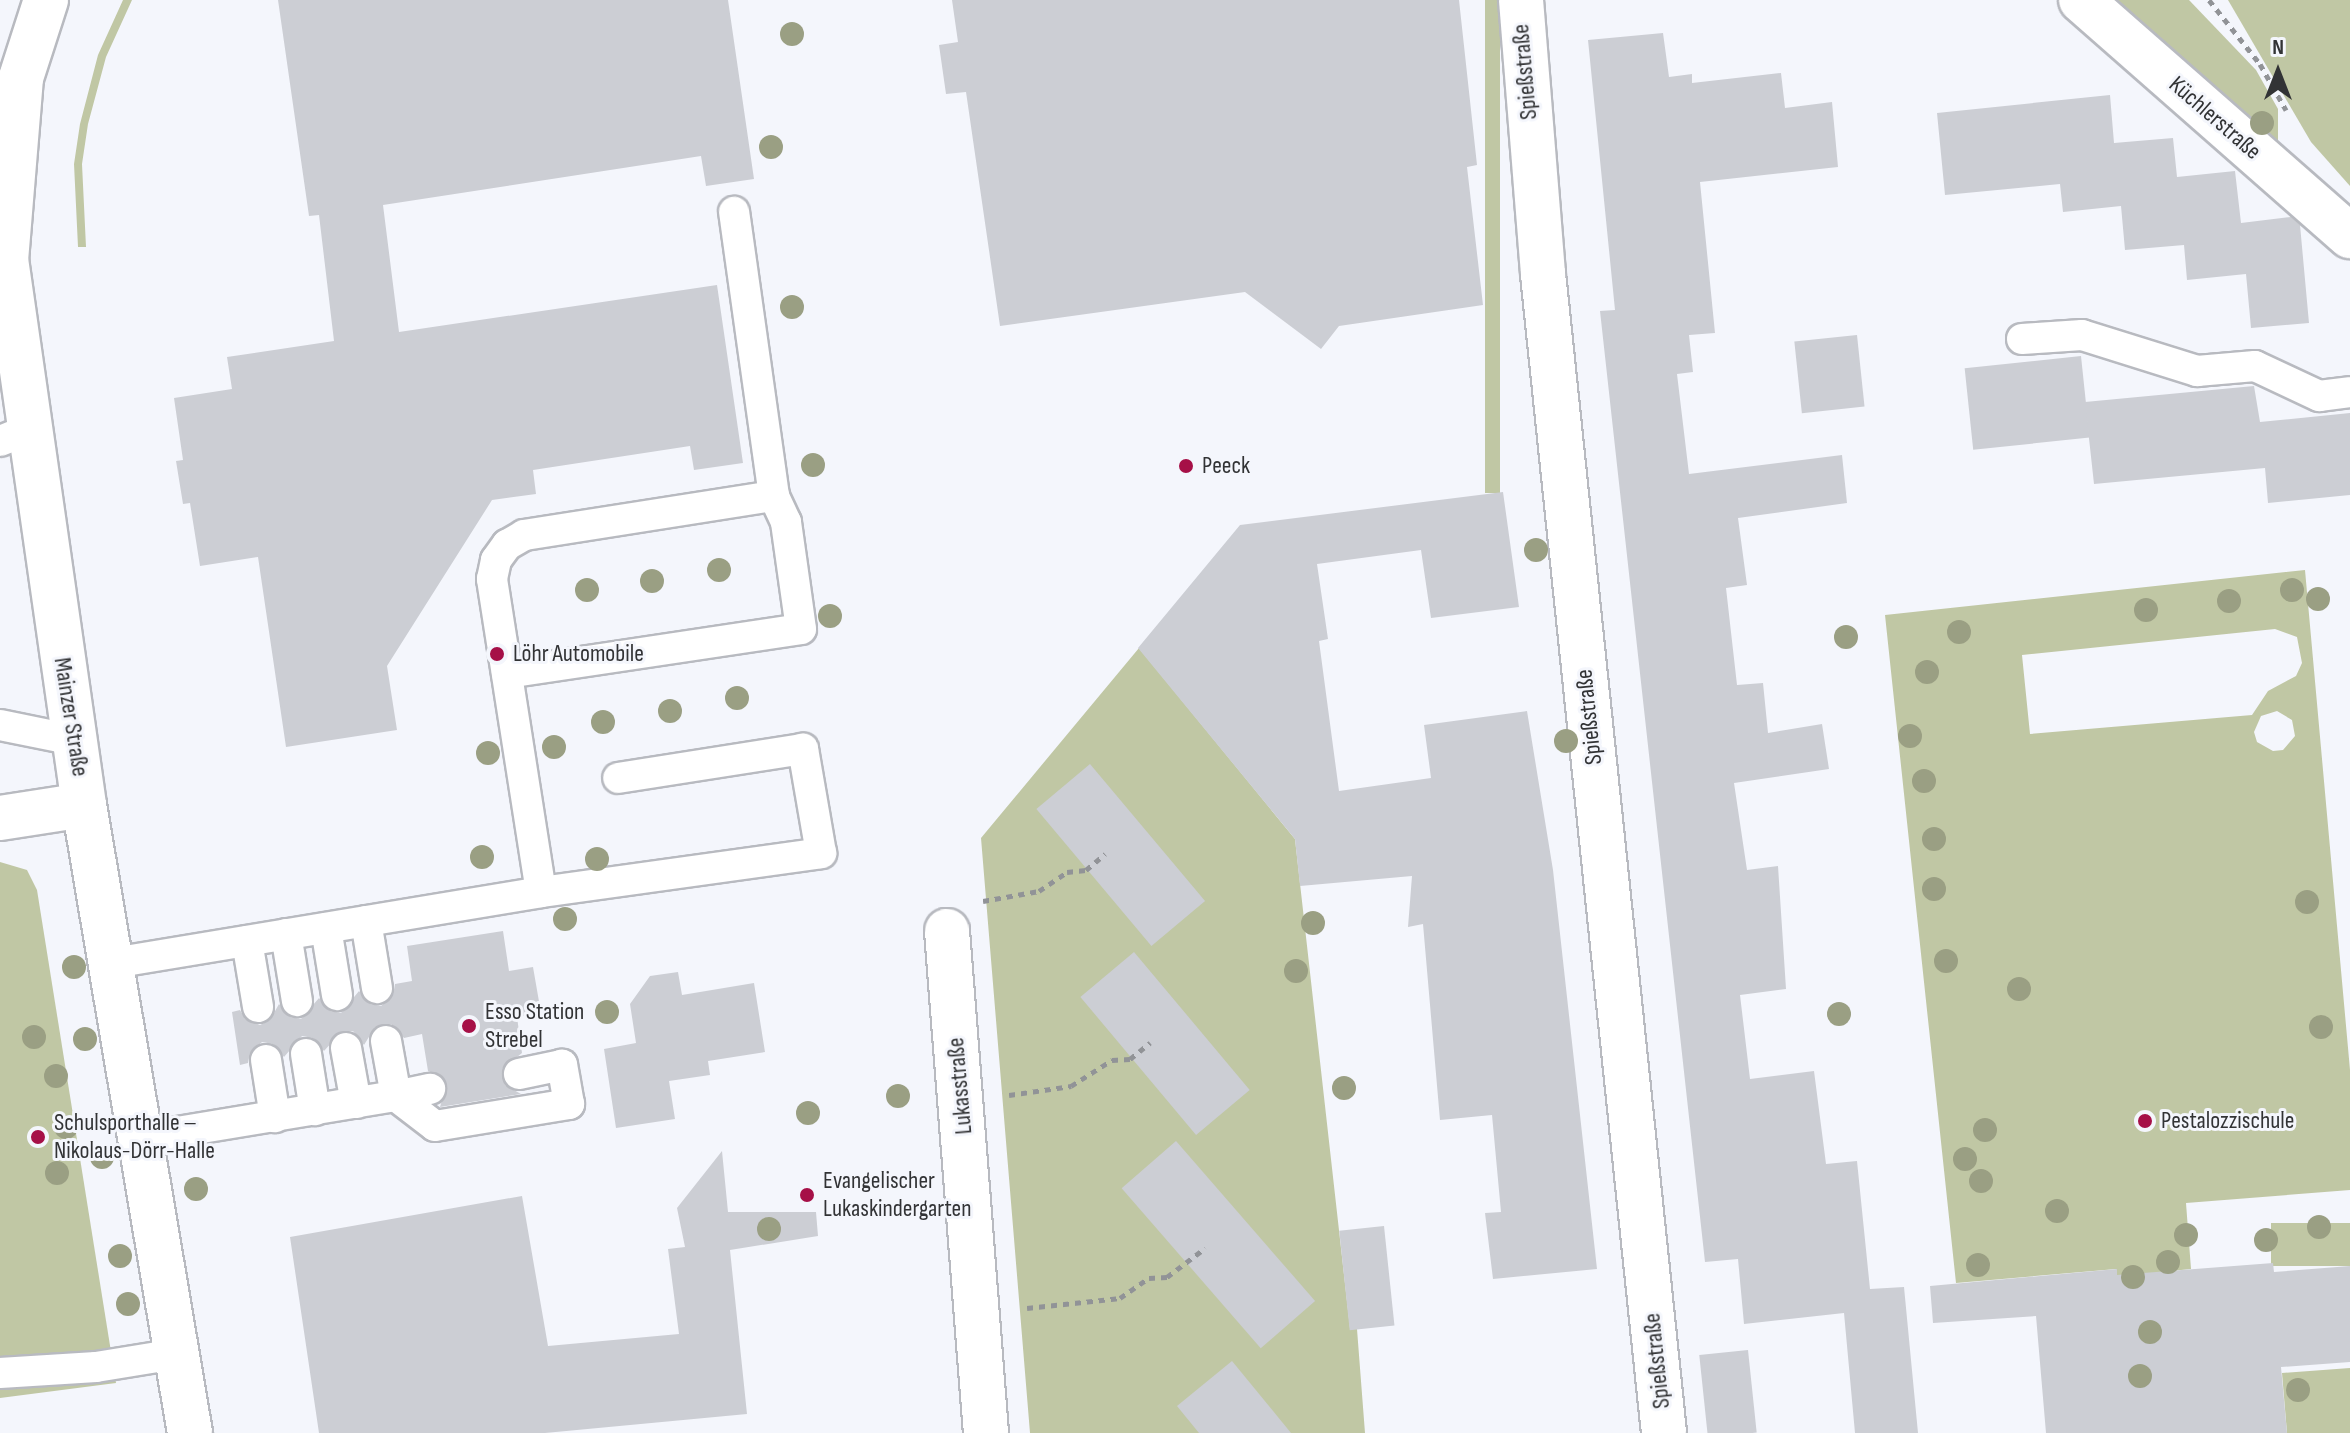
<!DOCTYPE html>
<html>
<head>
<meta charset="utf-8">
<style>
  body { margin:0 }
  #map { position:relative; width:2350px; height:1433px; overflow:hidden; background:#f4f6fc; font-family:"Sofia Sans Condensed",sans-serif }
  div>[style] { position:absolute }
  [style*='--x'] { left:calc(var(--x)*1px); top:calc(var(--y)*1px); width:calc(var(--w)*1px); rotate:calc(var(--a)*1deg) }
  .green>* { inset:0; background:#c0c7a4; transform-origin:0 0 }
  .building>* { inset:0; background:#ccced4; transform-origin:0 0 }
  .path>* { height:5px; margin-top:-2.5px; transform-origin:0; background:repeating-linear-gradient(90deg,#919397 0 6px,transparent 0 12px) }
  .roads { filter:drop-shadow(2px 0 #b8bac0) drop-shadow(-2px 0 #b8bac0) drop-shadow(0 2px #b8bac0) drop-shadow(0 -2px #b8bac0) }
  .service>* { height:30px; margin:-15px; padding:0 15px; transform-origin:15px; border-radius:15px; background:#fff }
  .minor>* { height:44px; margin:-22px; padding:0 22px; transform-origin:22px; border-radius:22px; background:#fff }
  .secondary>* { height:44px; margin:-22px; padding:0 22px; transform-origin:22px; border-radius:22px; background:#fff }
  .trees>* { width:24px; height:24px; margin:-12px; border-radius:50%; background:#9a9f83 }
  .dots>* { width:22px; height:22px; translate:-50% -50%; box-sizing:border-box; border:4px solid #f4f6fc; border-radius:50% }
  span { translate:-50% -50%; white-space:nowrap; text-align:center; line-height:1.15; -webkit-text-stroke:6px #f4f6fc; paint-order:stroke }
  .street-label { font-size:24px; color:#323335 }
  .poi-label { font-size:24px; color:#323335 }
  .left { translate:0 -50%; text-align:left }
  .north { position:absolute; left:2238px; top:32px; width:80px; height:80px; -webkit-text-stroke:6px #f4f6fc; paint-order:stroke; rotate:0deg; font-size:22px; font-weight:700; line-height:32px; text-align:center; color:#323335 }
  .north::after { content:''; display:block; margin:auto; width:28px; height:36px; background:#323335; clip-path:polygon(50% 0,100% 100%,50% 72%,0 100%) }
</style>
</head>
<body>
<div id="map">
  <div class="green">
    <div style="clip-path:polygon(123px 0,132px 0,106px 57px,88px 124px,82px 164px,86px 247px,78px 247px,74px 164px,80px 124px,98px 55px)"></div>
    <div style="left:1485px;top:0;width:15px;height:493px"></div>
    <div style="clip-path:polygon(2109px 0,2189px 0,2256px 70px,2278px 109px,2278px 146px)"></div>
    <div style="clip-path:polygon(2228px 0,2350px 0,2350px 186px,2311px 142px)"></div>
    <div style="clip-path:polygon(evenodd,2305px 570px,2350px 1070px,2350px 1190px,2186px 1203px,2191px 1269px,2171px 1271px,2119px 1302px,2116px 1269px,1956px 1283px,1885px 615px,2305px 570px,2275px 629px,2297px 637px,2302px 663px,2296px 676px,2268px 691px,2252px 715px,2030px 734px,2022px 655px,2275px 629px,2305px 570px,2277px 711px,2292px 720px,2295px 736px,2283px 750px,2273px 751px,2257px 742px,2254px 732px,2261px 716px,2277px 711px)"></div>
    <div style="clip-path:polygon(1139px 648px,1295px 839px,1350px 1328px,1357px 1329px,1365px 1433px,1030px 1433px,981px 838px)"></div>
    <div style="clip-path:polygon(0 862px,27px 870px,37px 890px,116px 1383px,0 1398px)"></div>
    <div style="left:2350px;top:1223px;width:43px;height:79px;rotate:90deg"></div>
    <div style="clip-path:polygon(2350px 1368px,2350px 1433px,2287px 1433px,2282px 1373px)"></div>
  </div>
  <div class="building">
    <div style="clip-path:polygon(278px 0,728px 0,754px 179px,706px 186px,701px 156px,383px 205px,399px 332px,717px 285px,743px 463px,694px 470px,690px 446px,533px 470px,536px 494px,492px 500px,387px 666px,397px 730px,286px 747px,258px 557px,200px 566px,190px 503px,183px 504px,176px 461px,183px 460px,174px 398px,232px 389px,227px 357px,334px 341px,319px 215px,309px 216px)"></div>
    <div style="clip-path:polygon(952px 0,1459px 0,1477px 165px,1467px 167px,1483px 305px,1339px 326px,1321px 349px,1245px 292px,1000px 326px,966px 92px,946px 94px,939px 45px,958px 42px)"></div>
    <div style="clip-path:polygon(1663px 33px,1669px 77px,1692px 74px,1692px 83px,1781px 73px,1785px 108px,1832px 102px,1838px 167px,1700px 182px,1715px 333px,1689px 335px,1693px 372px,1677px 374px,1689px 474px,1842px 455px,1847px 503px,1738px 518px,1747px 585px,1726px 588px,1737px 685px,1763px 683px,1768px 733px,1822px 724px,1829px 769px,1734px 783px,1747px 870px,1778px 866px,1786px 989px,1740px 995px,1750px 1079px,1814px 1071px,1826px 1164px,1857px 1161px,1870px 1289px,1904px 1287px,1918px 1433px,1855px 1433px,1844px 1313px,1744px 1324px,1738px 1259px,1705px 1262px,1600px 311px,1615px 310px,1588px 40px)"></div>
    <div style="clip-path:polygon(2110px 95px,2114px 143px,2173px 138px,2177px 177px,2235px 171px,2241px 223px,2291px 217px,2300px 225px,2309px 323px,2251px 328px,2246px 274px,2187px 280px,2184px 245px,2125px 250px,2121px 206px,2063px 212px,2060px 184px,1945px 195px,1937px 113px)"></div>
    <div style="left:1857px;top:335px;width:72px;height:63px;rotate:84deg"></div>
    <div style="left:2081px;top:356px;width:82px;height:117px;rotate:84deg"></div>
    <div style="clip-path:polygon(2254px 386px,2260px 422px,2350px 413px,2350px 495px,2268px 503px,2265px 468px,2094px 484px,2085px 402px)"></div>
    <div style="clip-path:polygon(1503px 492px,1519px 607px,1431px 618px,1421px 550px,1317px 564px,1328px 639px,1319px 641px,1339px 791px,1431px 778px,1424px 725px,1527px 711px,1553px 870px,1597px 1269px,1493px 1279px,1485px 1213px,1501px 1212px,1492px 1115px,1440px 1120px,1423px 924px,1408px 927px,1412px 876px,1300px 886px,1295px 839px,1138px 648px,1240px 525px)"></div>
    <div style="left:1090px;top:764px;width:179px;height:70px;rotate:50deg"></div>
    <div style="clip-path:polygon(503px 931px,509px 971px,533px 967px,541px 1013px,517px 1017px,522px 1053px,502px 1069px,505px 1085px,521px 1094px,440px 1107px,447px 1085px,443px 1077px,428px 1071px,422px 1034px,404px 1038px,391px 1024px,375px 1027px,364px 1045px,353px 1031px,342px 1031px,324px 1051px,313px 1038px,302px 1036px,284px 1057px,273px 1044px,262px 1042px,250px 1053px,248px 1063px,240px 1065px,232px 1012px,240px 1010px,245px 1019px,260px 1025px,270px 1020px,279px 1004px,290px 1017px,301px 1019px,319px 998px,330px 1011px,341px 1013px,359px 991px,370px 1004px,381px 1006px,393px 995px,395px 984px,412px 981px,407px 946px)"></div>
    <div style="left:1134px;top:952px;width:180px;height:70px;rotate:50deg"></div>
    <div style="clip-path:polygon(678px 972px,682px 995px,754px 983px,765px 1052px,708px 1061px,710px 1075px,669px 1081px,675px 1119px,616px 1128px,604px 1049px,636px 1043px,630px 1004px,650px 976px)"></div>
    <div style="left:1176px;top:1141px;width:212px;height:72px;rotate:49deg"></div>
    <div style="clip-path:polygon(722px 1151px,728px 1212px,816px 1212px,818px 1236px,730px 1250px,747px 1414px,545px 1433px,319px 1433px,290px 1237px,522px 1196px,548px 1346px,679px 1334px,668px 1249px,685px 1247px,677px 1208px)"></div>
    <div style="left:1384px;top:1226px;width:100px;height:45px;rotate:84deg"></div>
    <div style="clip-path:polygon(2273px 1263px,2274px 1272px,2350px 1266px,2350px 1362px,2281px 1367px,2287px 1433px,2046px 1433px,2036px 1316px,1933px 1323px,1930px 1286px,2117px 1269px,2117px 1275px)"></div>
    <div style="left:1748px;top:1350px;width:83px;height:49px;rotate:84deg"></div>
    <div style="clip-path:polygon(1232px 1361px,1291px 1433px,1199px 1433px,1177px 1406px)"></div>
  </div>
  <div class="path">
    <div style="--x:2209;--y:0;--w:82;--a:51.4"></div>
    <div style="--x:2260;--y:64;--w:53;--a:60.5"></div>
    <div style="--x:983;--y:901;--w:57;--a:-10.1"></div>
    <div style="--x:1039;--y:891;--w:34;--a:-34"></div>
    <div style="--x:1067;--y:872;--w:19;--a:-6"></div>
    <div style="--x:1086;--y:870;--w:25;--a:-40"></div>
    <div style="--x:1009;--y:1095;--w:63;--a:-8.3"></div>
    <div style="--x:1071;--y:1086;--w:49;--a:-32.4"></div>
    <div style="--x:1112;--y:1060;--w:18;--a:-3"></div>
    <div style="--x:1130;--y:1059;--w:26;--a:-39"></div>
    <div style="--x:1027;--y:1308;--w:94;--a:-6.1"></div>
    <div style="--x:1120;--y:1298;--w:35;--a:-35"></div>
    <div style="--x:1149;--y:1278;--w:18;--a:-3"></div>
    <div style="--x:1167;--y:1277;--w:48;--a:-37.3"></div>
  </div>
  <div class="roads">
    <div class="service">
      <div style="--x:2022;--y:339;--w:60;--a:-3.8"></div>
      <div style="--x:2082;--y:335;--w:121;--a:17.4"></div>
      <div style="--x:2197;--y:371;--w:58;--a:-4.9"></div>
      <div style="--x:2255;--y:366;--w:71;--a:25.1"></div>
      <div style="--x:2319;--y:396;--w:31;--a:-7"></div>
      <div style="--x:0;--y:441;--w:29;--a:-22"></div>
      <div style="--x:507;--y:673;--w:297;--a:-8.5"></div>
      <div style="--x:801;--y:629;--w:108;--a:-98"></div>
      <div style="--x:786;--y:522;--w:29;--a:-115"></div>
      <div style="--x:0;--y:725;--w:76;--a:11.5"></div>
      <div style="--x:541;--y:892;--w:283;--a:-7.9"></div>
      <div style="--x:821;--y:853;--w:106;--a:-99.8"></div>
      <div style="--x:803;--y:749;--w:187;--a:171.1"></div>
      <div style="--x:366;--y:921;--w:68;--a:80.7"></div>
      <div style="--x:326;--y:928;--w:68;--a:80.7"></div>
      <div style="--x:286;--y:934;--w:68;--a:80.7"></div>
      <div style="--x:247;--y:941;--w:67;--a:80.5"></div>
      <div style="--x:113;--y:963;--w:434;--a:-9.4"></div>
      <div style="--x:541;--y:892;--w:317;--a:-98.9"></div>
      <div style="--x:492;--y:579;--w:19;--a:-78"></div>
      <div style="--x:496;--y:560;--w:19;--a:-54"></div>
      <div style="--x:507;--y:545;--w:20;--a:-30"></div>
      <div style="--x:524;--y:535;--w:253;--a:-8.9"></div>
      <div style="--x:774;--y:496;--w:287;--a:-98"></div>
      <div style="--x:386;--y:1041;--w:56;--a:79.7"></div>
      <div style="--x:396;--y:1096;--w:35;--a:-12"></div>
      <div style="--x:346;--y:1048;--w:56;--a:79.7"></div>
      <div style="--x:306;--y:1054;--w:57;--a:80.9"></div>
      <div style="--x:266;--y:1060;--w:58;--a:81"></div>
      <div style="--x:141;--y:1138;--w:258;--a:-9.4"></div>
      <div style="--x:396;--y:1096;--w:49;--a:37.6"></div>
      <div style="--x:435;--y:1126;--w:136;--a:-9.3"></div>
      <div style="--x:569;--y:1104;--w:40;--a:-100"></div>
      <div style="--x:562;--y:1065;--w:44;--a:168.2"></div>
      <div style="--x:0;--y:1373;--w:96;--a:-3.6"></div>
      <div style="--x:96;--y:1367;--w:81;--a:-9.2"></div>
    </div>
    <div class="minor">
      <div style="--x:1521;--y:0;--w:275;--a:85.4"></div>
      <div style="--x:1543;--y:274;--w:1165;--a:84.04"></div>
      <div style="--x:2081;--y:0;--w:358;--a:41.3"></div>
      <div style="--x:0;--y:818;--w:85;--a:-8.8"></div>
      <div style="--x:947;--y:931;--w:504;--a:85.56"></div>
    </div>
    <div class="secondary">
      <div style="--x:46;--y:0;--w:82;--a:107.8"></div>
      <div style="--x:21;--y:78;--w:182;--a:94.7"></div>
      <div style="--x:6;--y:259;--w:552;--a:81.87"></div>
      <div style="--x:84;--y:805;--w:637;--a:80.42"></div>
    </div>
  </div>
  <div class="trees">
    <div style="left:792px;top:34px"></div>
    <div style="left:2262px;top:123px"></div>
    <div style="left:771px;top:147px"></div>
    <div style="left:792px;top:307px"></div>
    <div style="left:813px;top:465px"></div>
    <div style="left:1536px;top:550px"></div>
    <div style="left:719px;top:570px"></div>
    <div style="left:652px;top:581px"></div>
    <div style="left:587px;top:590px"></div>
    <div style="left:2292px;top:590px"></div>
    <div style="left:2318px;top:599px"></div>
    <div style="left:2229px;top:601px"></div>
    <div style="left:2146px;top:610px"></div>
    <div style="left:830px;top:616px"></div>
    <div style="left:1959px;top:632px"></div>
    <div style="left:1846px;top:637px"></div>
    <div style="left:1927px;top:672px"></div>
    <div style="left:737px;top:698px"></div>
    <div style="left:670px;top:711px"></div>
    <div style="left:603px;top:722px"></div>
    <div style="left:1910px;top:736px"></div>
    <div style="left:1566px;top:741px"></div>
    <div style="left:554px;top:747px"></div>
    <div style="left:488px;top:753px"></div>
    <div style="left:1924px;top:781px"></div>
    <div style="left:1934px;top:839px"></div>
    <div style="left:482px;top:857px"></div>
    <div style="left:597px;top:859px"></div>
    <div style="left:1934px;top:889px"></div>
    <div style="left:2307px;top:902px"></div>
    <div style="left:565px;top:919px"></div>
    <div style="left:1313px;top:923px"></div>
    <div style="left:1946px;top:961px"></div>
    <div style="left:74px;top:967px"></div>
    <div style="left:1296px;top:971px"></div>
    <div style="left:2019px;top:989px"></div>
    <div style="left:607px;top:1012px"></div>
    <div style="left:1839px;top:1014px"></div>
    <div style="left:2321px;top:1027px"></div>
    <div style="left:34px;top:1037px"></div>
    <div style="left:85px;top:1039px"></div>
    <div style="left:56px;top:1076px"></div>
    <div style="left:1344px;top:1088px"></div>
    <div style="left:898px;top:1096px"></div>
    <div style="left:808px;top:1113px"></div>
    <div style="left:66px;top:1127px"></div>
    <div style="left:1985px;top:1130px"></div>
    <div style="left:102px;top:1157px"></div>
    <div style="left:1965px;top:1159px"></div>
    <div style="left:57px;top:1173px"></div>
    <div style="left:1981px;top:1181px"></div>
    <div style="left:196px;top:1189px"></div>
    <div style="left:2057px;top:1211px"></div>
    <div style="left:2319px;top:1227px"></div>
    <div style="left:769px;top:1229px"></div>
    <div style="left:2186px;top:1235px"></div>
    <div style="left:2266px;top:1240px"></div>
    <div style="left:120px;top:1256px"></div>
    <div style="left:2168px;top:1262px"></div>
    <div style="left:1978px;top:1265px"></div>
    <div style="left:2133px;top:1277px"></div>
    <div style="left:128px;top:1304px"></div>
    <div style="left:2150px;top:1332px"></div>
    <div style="left:2140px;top:1376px"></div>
    <div style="left:2298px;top:1390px"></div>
  </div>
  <div class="dots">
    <div style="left:1186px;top:466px;background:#a61047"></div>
    <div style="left:497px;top:654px;background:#a61047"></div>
    <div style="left:469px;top:1026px;background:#a61047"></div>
    <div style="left:2145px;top:1121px;background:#a61047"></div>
    <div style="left:38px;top:1137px;background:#a61047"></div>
    <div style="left:807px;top:1195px;background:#a61047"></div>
  </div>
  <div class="street-label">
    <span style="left:1525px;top:72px;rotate:-95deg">Spießstraße</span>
    <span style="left:2215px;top:118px;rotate:41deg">Küchlerstraße</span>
    <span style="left:71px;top:717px;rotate:81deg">Mainzer Straße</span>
    <span style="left:1589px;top:717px;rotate:-96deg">Spießstraße</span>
    <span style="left:960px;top:1086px;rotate:-95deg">Lukasstraße</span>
    <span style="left:1657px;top:1361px;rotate:-96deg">Spießstraße</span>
  </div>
  <div class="poi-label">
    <span class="left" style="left:1202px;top:466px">Peeck</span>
    <span class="left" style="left:513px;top:654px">Löhr Automobile</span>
    <span class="left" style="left:485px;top:1026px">Esso Station<br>Strebel</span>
    <span class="left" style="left:2161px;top:1121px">Pestalozzischule</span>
    <span class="left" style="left:54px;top:1137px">Schulsporthalle –<br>Nikolaus-Dörr-Halle</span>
    <span class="left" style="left:823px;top:1195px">Evangelischer<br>Lukaskindergarten</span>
  </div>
  <div class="north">N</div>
</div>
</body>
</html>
